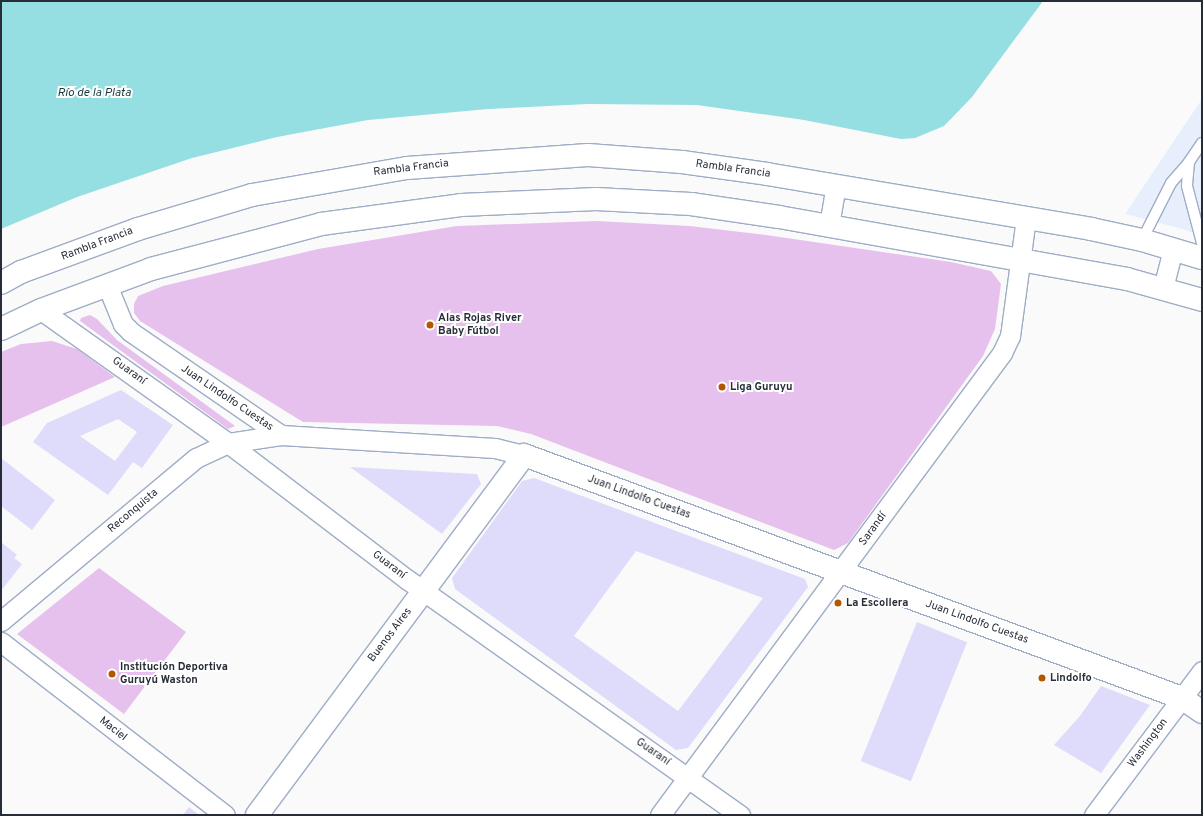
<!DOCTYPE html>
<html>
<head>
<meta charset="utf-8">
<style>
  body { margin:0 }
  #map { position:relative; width:1203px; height:816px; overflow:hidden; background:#fafafa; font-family:Overpass,sans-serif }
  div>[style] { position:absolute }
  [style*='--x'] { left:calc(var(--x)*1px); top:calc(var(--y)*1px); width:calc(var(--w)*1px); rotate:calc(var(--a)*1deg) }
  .built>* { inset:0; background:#e7effc }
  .green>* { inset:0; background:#e6c1ed }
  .water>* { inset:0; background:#95dee2 }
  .building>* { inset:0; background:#dfdbfb; transform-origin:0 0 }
  .roads { filter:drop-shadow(1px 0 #9eadc6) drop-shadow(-1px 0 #9eadc6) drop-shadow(0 1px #9eadc6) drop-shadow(0 -1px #9eadc6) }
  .service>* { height:10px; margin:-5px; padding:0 5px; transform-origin:5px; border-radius:5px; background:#fff }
  .minor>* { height:19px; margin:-9.5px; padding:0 9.5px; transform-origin:9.5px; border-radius:9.5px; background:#fff }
  .tertiary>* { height:22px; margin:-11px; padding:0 11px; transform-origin:11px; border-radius:11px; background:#fff }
  .primary>* { height:22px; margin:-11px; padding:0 11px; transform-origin:11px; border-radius:11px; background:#fff }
  .dots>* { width:11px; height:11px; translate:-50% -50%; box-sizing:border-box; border:2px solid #fff; border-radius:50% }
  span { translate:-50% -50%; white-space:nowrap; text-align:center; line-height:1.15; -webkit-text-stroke:4px #fff; paint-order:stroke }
  .street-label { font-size:11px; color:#272d37 }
  .poi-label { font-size:11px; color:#272d37; font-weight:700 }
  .left { translate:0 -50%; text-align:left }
  .water-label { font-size:12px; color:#183c3e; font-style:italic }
  .frame { position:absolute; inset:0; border:2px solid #272d37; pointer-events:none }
</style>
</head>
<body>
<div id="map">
  <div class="built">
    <div style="clip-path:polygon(1202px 99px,1202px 237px,1186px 230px,1125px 214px)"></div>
  </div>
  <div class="green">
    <div style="clip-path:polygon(597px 221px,690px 226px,766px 235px,951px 262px,991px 271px,1001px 284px,995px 329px,983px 356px,848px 543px,834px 550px,531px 434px,497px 426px,303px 422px,140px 321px,134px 313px,134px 304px,138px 296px,163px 286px,318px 249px,457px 226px)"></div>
    <div style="clip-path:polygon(90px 315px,97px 319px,117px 340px,235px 426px,228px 429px,80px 321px,81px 318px)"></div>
    <div style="clip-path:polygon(52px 341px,77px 349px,115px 377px,1px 427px,1px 352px,21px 344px)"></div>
    <div style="clip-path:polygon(99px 568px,186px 632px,124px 714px,17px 634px)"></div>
  </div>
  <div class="water">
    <div style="clip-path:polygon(1px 1px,1043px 1px,972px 97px,944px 126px,915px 138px,901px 139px,804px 120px,697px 105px,588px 104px,488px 109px,368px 120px,277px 137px,192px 158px,77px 197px,1px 229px)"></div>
  </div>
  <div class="building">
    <div style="clip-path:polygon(evenodd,121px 390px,173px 425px,142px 468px,133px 462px,108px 495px,33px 442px,47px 423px,121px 390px,118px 419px,137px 432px,115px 461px,80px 436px,118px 419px)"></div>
    <div style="clip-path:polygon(1px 458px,55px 500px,32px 530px,1px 506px)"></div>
    <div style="clip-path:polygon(350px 467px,477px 474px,481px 484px,442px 534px)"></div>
    <div style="clip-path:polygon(evenodd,534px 478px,805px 579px,808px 587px,688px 748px,676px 750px,455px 589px,452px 578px,522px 481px,534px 478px,636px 551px,763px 598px,678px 711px,574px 636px,636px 551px)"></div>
    <div style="clip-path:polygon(1px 542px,17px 555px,14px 558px,22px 564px,1px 591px)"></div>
    <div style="left:917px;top:622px;width:54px;height:150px;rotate:22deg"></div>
    <div style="clip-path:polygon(1101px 686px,1150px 705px,1101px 773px,1054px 745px,1080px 716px)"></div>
    <div style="clip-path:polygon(189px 807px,199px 815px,183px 815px)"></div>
  </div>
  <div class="roads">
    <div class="service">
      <div style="--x:1189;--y:162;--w:23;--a:-56"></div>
      <div style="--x:1142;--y:240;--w:64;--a:-63"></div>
      <div style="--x:1171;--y:183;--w:28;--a:-49"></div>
      <div style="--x:1189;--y:162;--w:24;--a:95"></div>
      <div style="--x:1187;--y:186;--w:59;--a:75.3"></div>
    </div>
    <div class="minor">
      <div style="--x:829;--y:225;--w:41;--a:-80.1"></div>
      <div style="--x:107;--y:285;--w:42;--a:67.7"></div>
      <div style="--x:123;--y:324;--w:11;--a:45"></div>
      <div style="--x:131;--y:332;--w:182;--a:34.5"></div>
      <div style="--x:281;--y:435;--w:214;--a:3.5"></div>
      <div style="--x:495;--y:448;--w:30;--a:14"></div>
      <div style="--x:1163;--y:288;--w:40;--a:-75.6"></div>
      <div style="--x:41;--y:310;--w:229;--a:35.4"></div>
      <div style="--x:228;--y:443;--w:226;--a:37.3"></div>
      <div style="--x:408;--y:580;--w:407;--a:35.3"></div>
      <div style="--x:1;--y:621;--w:254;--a:-39.9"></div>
      <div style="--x:196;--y:458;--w:35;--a:-25"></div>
      <div style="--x:228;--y:443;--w:54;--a:-8.6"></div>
      <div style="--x:1;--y:642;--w:283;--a:37.7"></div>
      <div style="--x:660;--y:815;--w:575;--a:-53.49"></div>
      <div style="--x:1002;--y:353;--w:19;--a:-65"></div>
      <div style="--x:1010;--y:336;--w:119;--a:-82.3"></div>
      <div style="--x:1094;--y:815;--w:180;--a:-53.1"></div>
    </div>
    <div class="tertiary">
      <div style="--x:257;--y:815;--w:448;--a:-53.4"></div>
      <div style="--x:524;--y:455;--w:701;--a:20.27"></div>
      <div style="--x:1182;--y:698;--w:24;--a:35"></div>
    </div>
    <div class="primary">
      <div style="--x:1;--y:283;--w:23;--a:-29"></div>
      <div style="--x:21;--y:272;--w:125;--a:-20.2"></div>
      <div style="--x:138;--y:229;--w:119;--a:-16.6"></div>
      <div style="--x:252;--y:195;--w:157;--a:-9.9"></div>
      <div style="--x:407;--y:168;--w:181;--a:-4.1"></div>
      <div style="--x:588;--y:155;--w:94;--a:4.3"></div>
      <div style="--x:682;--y:162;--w:86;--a:8"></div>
      <div style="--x:767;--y:174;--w:329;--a:9.6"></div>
      <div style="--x:1091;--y:229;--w:52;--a:12.2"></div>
      <div style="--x:1142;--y:240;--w:63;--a:16.7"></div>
      <div style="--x:1;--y:329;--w:44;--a:-25.4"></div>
      <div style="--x:41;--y:310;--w:117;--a:-20.4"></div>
      <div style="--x:151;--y:269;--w:176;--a:-14.8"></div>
      <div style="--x:321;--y:224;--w:141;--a:-7.7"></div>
      <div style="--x:461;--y:205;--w:135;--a:-2.5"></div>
      <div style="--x:596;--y:199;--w:95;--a:3"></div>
      <div style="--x:691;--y:204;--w:89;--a:8.4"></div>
      <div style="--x:779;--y:217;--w:353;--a:10.1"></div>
      <div style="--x:1127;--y:279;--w:78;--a:15.6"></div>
    </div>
  </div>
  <div class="dots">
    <div style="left:430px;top:325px;background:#b45700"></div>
    <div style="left:722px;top:387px;background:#b45700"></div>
    <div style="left:838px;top:603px;background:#b45700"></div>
    <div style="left:112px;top:674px;background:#b45700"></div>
    <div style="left:1042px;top:678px;background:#b45700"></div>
  </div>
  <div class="street-label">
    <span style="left:411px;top:168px;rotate:-7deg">Rambla Francia</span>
    <span style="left:733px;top:169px;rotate:8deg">Rambla Francia</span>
    <span style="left:97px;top:244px;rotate:-21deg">Rambla Francia</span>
    <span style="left:129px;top:371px;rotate:36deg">Guaraní</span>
    <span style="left:227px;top:398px;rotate:34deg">Juan Lindolfo Cuestas</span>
    <span style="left:639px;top:497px;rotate:20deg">Juan Lindolfo Cuestas</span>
    <span style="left:133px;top:511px;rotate:-40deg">Reconquista</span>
    <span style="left:873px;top:529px;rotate:-54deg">Sarandí</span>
    <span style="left:389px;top:565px;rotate:37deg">Guaraní</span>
    <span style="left:977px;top:622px;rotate:20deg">Juan Lindolfo Cuestas</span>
    <span style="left:390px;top:635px;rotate:-53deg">Buenos Aires</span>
    <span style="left:113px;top:729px;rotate:38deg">Maciel</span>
    <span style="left:1148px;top:743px;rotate:-53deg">Washington</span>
    <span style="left:653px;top:752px;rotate:35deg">Guaraní</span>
  </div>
  <div class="poi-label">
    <span class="left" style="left:438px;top:325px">Alas Rojas River<br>Baby Fútbol</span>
    <span class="left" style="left:730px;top:387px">Liga Guruyu</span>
    <span class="left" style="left:846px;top:603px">La Escollera</span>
    <span class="left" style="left:120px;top:674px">Institución Deportiva<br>Guruyú Waston</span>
    <span class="left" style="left:1050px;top:678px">Lindolfo</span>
  </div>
  <div class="water-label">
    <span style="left:94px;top:94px">Río de la Plata</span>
  </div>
  <div class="frame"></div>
</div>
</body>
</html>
